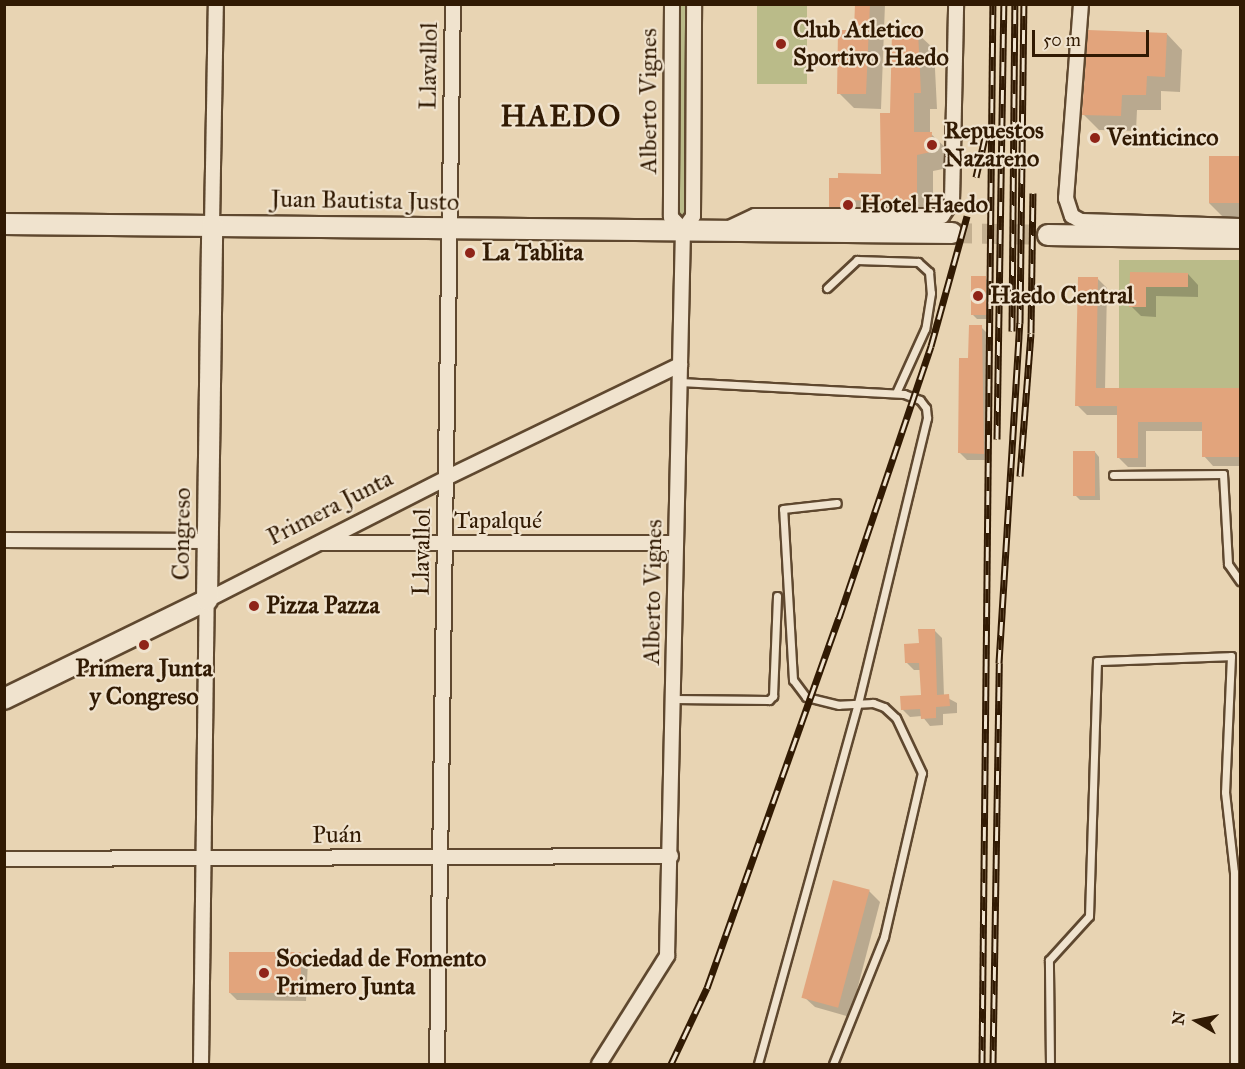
<!DOCTYPE html>
<html>
<head>
<meta charset="utf-8">
<style>
  body { margin:0 }
  #map { position:relative; width:1245px; height:1069px; overflow:hidden; background:#e8d4b3; font-family:"IM FELL Great Primer",serif }
  div>[style] { position:absolute }
  [style*='--x'] { left:calc(var(--x)*1px); top:calc(var(--y)*1px); width:calc(var(--w)*1px); rotate:calc(var(--a)*1deg) }
  .green>* { inset:0; background:#babb89; transform-origin:0 0 }
  .shadow>* { inset:0; background:#0003 }
  .building>* { inset:0; background:#e2a47c; transform-origin:0 0 }
  .secondary-tunnel>* { height:20px; margin-top:-10px; transform-origin:0; background:repeating-linear-gradient(90deg,#c3af90 0 20px,transparent 0 30px) }
  .roads { filter:drop-shadow(2px 0 #5f482f) drop-shadow(-2px 0 #5f482f) drop-shadow(0 2px #5f482f) drop-shadow(0 -2px #5f482f) }
  .lane>* { height:7px; margin:-3.5px; padding:0 3.5px; transform-origin:3.5px; border-radius:3.5px; background:#f0e3ce }
  .street>* { height:14px; margin:-7px; padding:0 7px; transform-origin:7px; border-radius:7px; background:#f0e3ce }
  .secondary>* { height:20px; margin:-10px; padding:0 10px; transform-origin:10px; border-radius:10px; background:#f0e3ce }
  .rail>* { height:7px; margin-top:-3.5px; transform-origin:0; background:repeating-linear-gradient(90deg,#f0e3ce 0 14px,#311a03 0 28px); box-sizing:border-box; border-block:2px solid #311a03 }
  .dots>* { width:16px; height:16px; translate:-50% -50%; box-sizing:border-box; border:3px solid #f0e3ce; border-radius:50% }
  span { translate:-50% -50%; white-space:nowrap; text-align:center; line-height:1.15; -webkit-text-stroke:4.5px #f0e3ce; paint-order:stroke }
  .poi-label { font-size:24px; color:#311a03; font-weight:700 }
  .left { translate:0 -50%; text-align:left }
  .street-label { font-size:24px; color:#311a03 }
  .district-label { font-size:30px; color:#311a03; font-weight:700; letter-spacing:1.5px }
  .frame { position:absolute; inset:0; border:6px solid #311a03; pointer-events:none }
  .north { position:absolute; left:1167px; top:991px; width:60px; height:60px; -webkit-text-stroke:4px #f0e3ce; paint-order:stroke; rotate:279deg; font-size:16px; font-weight:700; line-height:24px; text-align:center; color:#311a03 }
  .north::after { content:''; display:block; margin:auto; width:21px; height:27px; background:#311a03; clip-path:polygon(50% 0,100% 100%,50% 72%,0 100%) }
  .scale { position:absolute; left:1032px; top:30px; width:117px; height:27px; box-sizing:border-box; border:3px solid #311a03; border-top:0; padding-left:8px; font-size:18px; line-height:21px; white-space:nowrap; color:#311a03; -webkit-text-stroke:4px #f0e3ce; paint-order:stroke }
</style>
</head>
<body>
<div id="map">
  <div class="green">
    <div style="clip-path:polygon(679px 5px,689px 5px,686px 211px,681px 216px,676px 211px)"></div>
    <div style="left:757px;top:5px;width:50px;height:79px"></div>
    <div style="left:1240px;top:260px;width:128px;height:121px;rotate:90deg"></div>
  </div>
  <div class="shadow">
    <div style="clip-path:polygon(857px 4px,885px 4px,881px 109px,854px 108px,839px 93px,856px 32px)"></div>
    <div style="clip-path:polygon(917px 33px,934px 49px,937px 109px,930px 109px,930px 133px,948px 150px,948px 168px,933px 171px,933px 219px,847px 223px,830px 206px,882px 176px,892px 114px)"></div>
    <div style="clip-path:polygon(1167px 34px,1182px 50px,1180px 92px,1161px 91px,1161px 110px,1137px 110px,1136px 131px,1099px 130px,1083px 114px)"></div>
    <div style="clip-path:polygon(1210px 157px,1240px 158px,1240px 225px,1231px 225px,1209px 203px)"></div>
    <div style="clip-path:polygon(1131px 274px,1188px 274px,1198px 285px,1198px 297px,1156px 296px,1156px 317px,1141px 316px,1131px 306px)"></div>
    <div style="clip-path:polygon(985px 278px,990px 283px,990px 319px,977px 319px,972px 314px)"></div>
    <div style="clip-path:polygon(1098px 279px,1107px 288px,1105px 390px,1240px 390px,1240px 466px,1213px 466px,1204px 456px,1203px 431px,1146px 431px,1146px 467px,1128px 467px,1119px 458px,1119px 415px,1087px 415px,1077px 405px)"></div>
    <div style="clip-path:polygon(981px 327px,988px 334px,991px 460px,967px 460px,960px 453px,969px 359px)"></div>
    <div style="clip-path:polygon(1095px 452px,1099px 457px,1100px 500px,1080px 500px,1075px 495px)"></div>
    <div style="clip-path:polygon(934px 630px,942px 638px,944px 696px,957px 703px,957px 713px,943px 714px,943px 725px,930px 726px,922px 716px,910px 717px,902px 709px,922px 697px,921px 670px,914px 670px,907px 663px)"></div>
    <div style="clip-path:polygon(869px 891px,880px 902px,850px 1017px,815px 1007px,804px 997px)"></div>
    <div style="clip-path:polygon(300px 954px,308px 961px,306px 1001px,237px 1000px,230px 993px)"></div>
  </div>
  <div class="building">
    <div style="clip-path:polygon(855px 4px,870px 4px,866px 94px,837px 94px,838px 30px,854px 30px)"></div>
    <div style="clip-path:polygon(1088px 30px,1167px 33px,1165px 77px,1147px 76px,1146px 95px,1122px 95px,1121px 116px,1082px 115px)"></div>
    <div style="clip-path:polygon(918px 31px,921px 93px,914px 93px,914px 132px,932px 132px,931px 152px,917px 155px,917px 203px,849px 200px,849px 207px,829px 207px,829px 178px,838px 178px,838px 173px,881px 174px,880px 113px,890px 113px,892px 32px)"></div>
    <div style="left:1209px;top:156px;width:31px;height:47px"></div>
    <div style="clip-path:polygon(1130px 272px,1188px 273px,1188px 287px,1146px 287px,1146px 307px,1129px 307px)"></div>
    <div style="left:971px;top:276px;width:15px;height:39px"></div>
    <div style="clip-path:polygon(1078px 277px,1098px 277px,1096px 388px,1240px 388px,1240px 457px,1202px 457px,1202px 422px,1138px 422px,1138px 458px,1117px 458px,1117px 406px,1075px 406px)"></div>
    <div style="clip-path:polygon(969px 325px,982px 325px,984px 454px,958px 453px,959px 358px,968px 358px)"></div>
    <div style="left:1073px;top:451px;width:22px;height:45px"></div>
    <div style="clip-path:polygon(918px 629px,935px 629px,937px 695px,949px 694px,950px 706px,936px 707px,936px 718px,921px 719px,920px 709px,901px 710px,900px 696px,921px 695px,919px 663px,905px 663px,904px 644px,919px 643px)"></div>
    <div style="left:833px;top:880px;width:38px;height:122px;rotate:15deg"></div>
    <div style="left:229px;top:952px;width:72px;height:41px"></div>
  </div>
  <div class="secondary-tunnel">
    <div style="--x:952;--y:233;--w:96;--a:1.2"></div>
  </div>
  <div class="roads">
    <div class="lane">
      <div style="--x:827;--y:288;--w:41;--a:-43"></div>
      <div style="--x:857;--y:260;--w:61;--a:1.9"></div>
      <div style="--x:918;--y:262;--w:15;--a:42"></div>
      <div style="--x:929;--y:272;--w:21;--a:85"></div>
      <div style="--x:931;--y:293;--w:36;--a:99"></div>
      <div style="--x:925;--y:329;--w:70;--a:114.4"></div>
      <div style="--x:680;--y:382;--w:224;--a:3.1"></div>
      <div style="--x:904;--y:394;--w:17;--a:21"></div>
      <div style="--x:920;--y:400;--w:10;--a:53"></div>
      <div style="--x:926;--y:408;--w:10;--a:84"></div>
      <div style="--x:927;--y:418;--w:293;--a:103.6"></div>
      <div style="--x:858;--y:703;--w:375;--a:105.5"></div>
      <div style="--x:1113;--y:475;--w:110;--a:-0.5"></div>
      <div style="--x:1223;--y:474;--w:90;--a:86.8"></div>
      <div style="--x:1228;--y:564;--w:21;--a:55"></div>
      <div style="--x:674;--y:699;--w:95;--a:0.6"></div>
      <div style="--x:769;--y:700;--w:6;--a:-45"></div>
      <div style="--x:773;--y:696;--w:100;--a:-87.7"></div>
      <div style="--x:833;--y:1064;--w:137;--a:-68.1"></div>
      <div style="--x:884;--y:937;--w:168;--a:-77"></div>
      <div style="--x:922;--y:773;--w:61;--a:-115.3"></div>
      <div style="--x:896;--y:718;--w:16;--a:-137"></div>
      <div style="--x:884;--y:707;--w:12;--a:-160"></div>
      <div style="--x:873;--y:703;--w:34;--a:177"></div>
      <div style="--x:839;--y:705;--w:34;--a:-166"></div>
      <div style="--x:806;--y:697;--w:21;--a:-127"></div>
      <div style="--x:793;--y:680;--w:171;--a:-93.3"></div>
      <div style="--x:783;--y:509;--w:54;--a:-6.3"></div>
      <div style="--x:1050;--y:1064;--w:104;--a:-90.6"></div>
      <div style="--x:1049;--y:960;--w:59;--a:-47.7"></div>
      <div style="--x:1089;--y:916;--w:255;--a:-88.2"></div>
      <div style="--x:1097;--y:661;--w:134;--a:-2.1"></div>
      <div style="--x:1231;--y:656;--w:136;--a:92.5"></div>
      <div style="--x:1225;--y:792;--w:81;--a:83.6"></div>
      <div style="--x:1234;--y:872;--w:192;--a:90"></div>
    </div>
    <div class="street">
      <div style="--x:672;--y:4;--w:213;--a:90.3"></div>
      <div style="--x:671;--y:217;--w:18;--a:47"></div>
      <div style="--x:1081;--y:4;--w:195;--a:94.4"></div>
      <div style="--x:1066;--y:198;--w:19;--a:72"></div>
      <div style="--x:1072;--y:216;--w:10;--a:29"></div>
      <div style="--x:1081;--y:221;--w:159;--a:1.8"></div>
      <div style="--x:212;--y:225;--w:221;--a:-89"></div>
      <div style="--x:727;--y:229;--w:31;--a:-25"></div>
      <div style="--x:755;--y:216;--w:187;--a:0"></div>
      <div style="--x:942;--y:216;--w:18;--a:-56"></div>
      <div style="--x:952;--y:201;--w:197;--a:-88.8"></div>
      <div style="--x:4;--y:540;--w:204;--a:0.3"></div>
      <div style="--x:321;--y:543;--w:355;--a:0"></div>
      <div style="--x:4;--y:859;--w:667;--a:-0.26"></div>
      <div style="--x:201;--y:1064;--w:464;--a:-89.3"></div>
      <div style="--x:207;--y:600;--w:268;--a:-27"></div>
      <div style="--x:446;--y:478;--w:260;--a:-25.8"></div>
      <div style="--x:437;--y:1064;--w:1060;--a:-89.14"></div>
      <div style="--x:599;--y:1064;--w:128;--a:-57.8"></div>
      <div style="--x:667;--y:956;--w:726;--a:-88.74"></div>
      <div style="--x:683;--y:230;--w:17;--a:-54"></div>
      <div style="--x:693;--y:216;--w:212;--a:-89.7"></div>
    </div>
    <div class="secondary">
      <div style="--x:4;--y:224;--w:948;--a:0.54"></div>
      <div style="--x:1048;--y:235;--w:192;--a:0.9"></div>
      <div style="--x:4;--y:699;--w:226;--a:-26"></div>
      <div style="--x:207;--y:600;--w:375;--a:-89.2"></div>
    </div>
  </div>
  <div class="rail">
    <div style="--x:976;--y:177;--w:45;--a:-77.2"></div>
    <div style="--x:1012;--y:331;--w:327;--a:-89.5"></div>
    <div style="--x:997;--y:439;--w:435;--a:-89.1"></div>
    <div style="--x:1020;--y:476;--w:143;--a:-85.6"></div>
    <div style="--x:1031;--y:333;--w:140;--a:-89.2"></div>
    <div style="--x:671;--y:1064;--w:84;--a:-64.7"></div>
    <div style="--x:707;--y:988;--w:393;--a:-70.4"></div>
    <div style="--x:839;--y:618;--w:287;--a:-71.3"></div>
    <div style="--x:931;--y:346;--w:135;--a:-74.5"></div>
    <div style="--x:982;--y:1064;--w:1060;--a:-89.41"></div>
    <div style="--x:993;--y:1064;--w:401;--a:-89.1"></div>
    <div style="--x:999;--y:663;--w:341;--a:-86.5"></div>
    <div style="--x:1020;--y:323;--w:319;--a:-89.3"></div>
  </div>
  <div class="dots">
    <div style="left:781px;top:44px;background:#8f2418"></div>
    <div style="left:1095px;top:138px;background:#8f2418"></div>
    <div style="left:932px;top:145px;background:#8f2418"></div>
    <div style="left:848px;top:205px;background:#8f2418"></div>
    <div style="left:470px;top:253px;background:#8f2418"></div>
    <div style="left:978px;top:296px;background:#8f2418"></div>
    <div style="left:254px;top:606px;background:#8f2418"></div>
    <div style="left:144px;top:645px;background:#8f2418"></div>
    <div style="left:264px;top:973px;background:#8f2418"></div>
  </div>
  <div class="poi-label">
    <span class="left" style="left:793px;top:44px">Club Atletico<br>Sportivo Haedo</span>
    <span class="left" style="left:944px;top:145px">Repuestos<br>Nazareno</span>
    <span class="left" style="left:1107px;top:138px">Veinticinco</span>
    <span class="left" style="left:860px;top:205px">Hotel Haedo</span>
    <span class="left" style="left:482px;top:253px">La Tablita</span>
    <span class="left" style="left:990px;top:296px">Haedo Central</span>
    <span class="left" style="left:266px;top:606px">Pizza Pazza</span>
    <span style="left:144px;top:683px">Primera Junta<br>y Congreso</span>
    <span class="left" style="left:276px;top:973px">Sociedad de Fomento<br>Primero Junta</span>
  </div>
  <div class="street-label">
    <span style="left:429px;top:66px;rotate:-89deg">Llavallol</span>
    <span style="left:649px;top:101px;rotate:-90deg">Alberto Vignes</span>
    <span style="left:365px;top:201px;rotate:1deg">Juan Bautista Justo</span>
    <span style="left:330px;top:508px;rotate:-27deg">Primera Junta</span>
    <span style="left:498px;top:521px">Tapalqué</span>
    <span style="left:182px;top:534px;rotate:-89deg">Congreso</span>
    <span style="left:422px;top:552px;rotate:-89deg">Llavallol</span>
    <span style="left:653px;top:592px;rotate:-89deg">Alberto Vignes</span>
    <span style="left:337px;top:835px;rotate:-1deg">Puán</span>
  </div>
  <div class="district-label">
    <span style="left:561px;top:116px">HAEDO</span>
  </div>
  <div class="frame"></div>
  <div class="north">N</div>
  <div class="scale">50 m</div>
</div>
</body>
</html>
